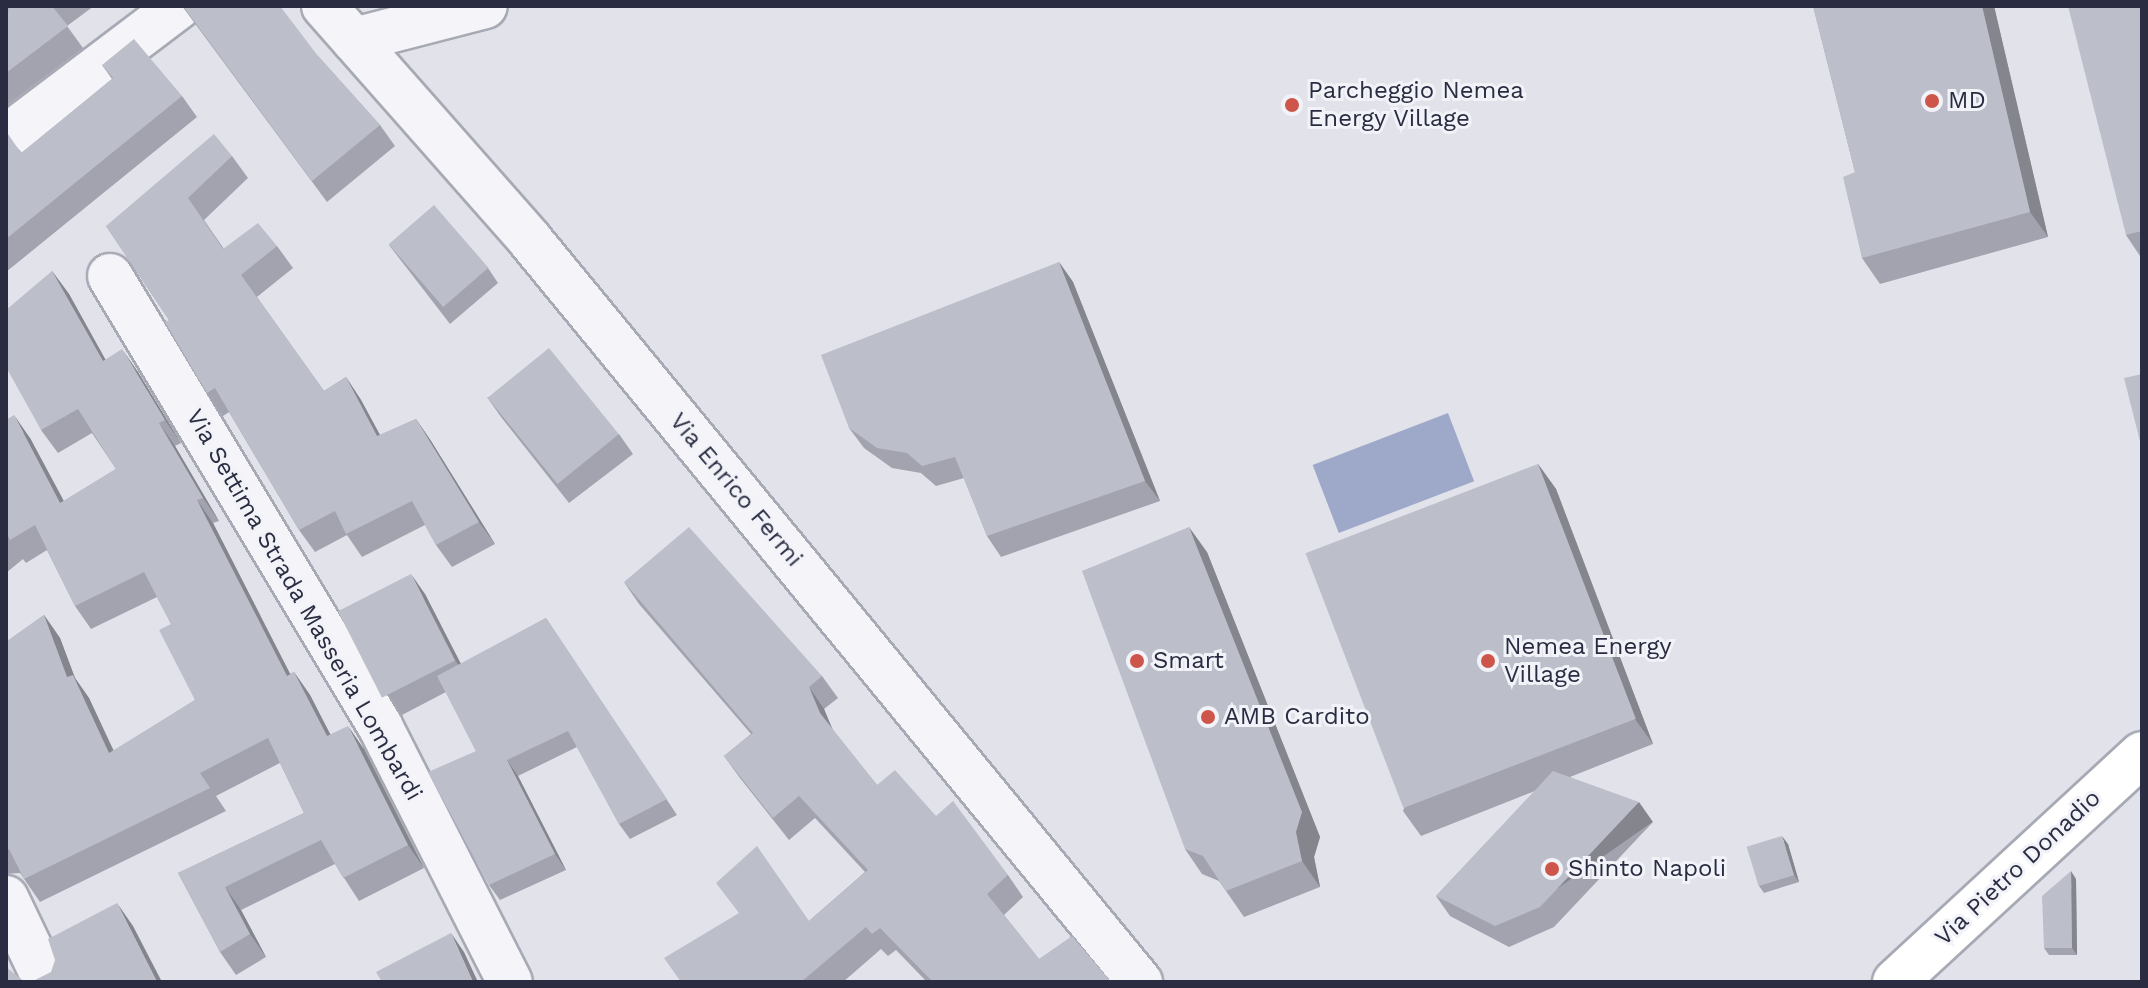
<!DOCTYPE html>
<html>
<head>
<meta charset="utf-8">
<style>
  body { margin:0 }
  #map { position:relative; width:2148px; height:988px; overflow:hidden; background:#e2e3ea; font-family:"Work Sans",sans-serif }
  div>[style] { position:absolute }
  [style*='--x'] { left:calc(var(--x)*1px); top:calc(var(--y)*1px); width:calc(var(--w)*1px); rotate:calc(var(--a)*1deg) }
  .water>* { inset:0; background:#9ea9ca; transform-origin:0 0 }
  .roads { filter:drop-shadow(2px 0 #a7a9b4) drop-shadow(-2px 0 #a7a9b4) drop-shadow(0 2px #a7a9b4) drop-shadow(0 -2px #a7a9b4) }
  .minor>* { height:44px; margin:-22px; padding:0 22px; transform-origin:22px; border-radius:22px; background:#f5f5f9 }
  .major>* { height:44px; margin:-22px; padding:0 22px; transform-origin:22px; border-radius:22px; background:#fff }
  .wall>* { inset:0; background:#a2a3ae }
  .shaded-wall>* { inset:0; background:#84858d; transform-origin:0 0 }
  .building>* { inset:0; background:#bcbeca; transform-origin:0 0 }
  .dots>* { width:22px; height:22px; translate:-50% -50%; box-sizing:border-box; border:4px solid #f2f3f8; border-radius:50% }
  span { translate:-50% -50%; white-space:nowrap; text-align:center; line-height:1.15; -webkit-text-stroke:6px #f2f3f8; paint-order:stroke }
  .poi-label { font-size:24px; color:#2a2d42 }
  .left { translate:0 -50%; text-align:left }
  .street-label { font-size:24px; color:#2a2d42 }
  .frame { position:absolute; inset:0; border:8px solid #2a2d42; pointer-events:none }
</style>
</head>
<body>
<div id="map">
  <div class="water">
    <div style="left:1448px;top:413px;width:73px;height:145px;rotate:69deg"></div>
  </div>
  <div class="roads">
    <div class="minor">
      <div style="--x:324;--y:6;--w:312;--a:48.6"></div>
      <div style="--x:530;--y:240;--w:961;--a:50.58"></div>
      <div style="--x:354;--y:40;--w:135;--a:-14.5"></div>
      <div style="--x:6;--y:137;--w:217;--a:-37.1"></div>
      <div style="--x:110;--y:276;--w:525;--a:59.04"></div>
      <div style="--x:380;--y:726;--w:287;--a:63.1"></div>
      <div style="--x:6;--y:898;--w:93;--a:64.5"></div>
    </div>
    <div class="major">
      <div style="--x:1895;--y:982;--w:336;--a:-42.7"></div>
    </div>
  </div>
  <div class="wall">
    <div style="clip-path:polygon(6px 6px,94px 6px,67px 26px,83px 48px,6px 106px,6px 12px,8px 10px)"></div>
    <div style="clip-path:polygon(182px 6px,318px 56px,380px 125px,395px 146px,327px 202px)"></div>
    <div style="clip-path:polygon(1813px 6px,1994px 6px,2048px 237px,1880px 284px,1862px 258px,1855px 172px)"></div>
    <div style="clip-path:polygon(2142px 6px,2142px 255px,2140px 256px,2126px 235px)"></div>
    <div style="clip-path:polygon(102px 65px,182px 96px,197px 117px,6px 272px,6px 135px,22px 153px,112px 79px)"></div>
    <div style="clip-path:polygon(232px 156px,248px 178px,204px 220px,224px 249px,277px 246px,293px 268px,257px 297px,324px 391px,346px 377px,361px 400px,380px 435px,416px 419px,431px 441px,495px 544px,452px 567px,436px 545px,425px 525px,362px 557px,347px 535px,315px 552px,299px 530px,229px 412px,223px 416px,207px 393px,169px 320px,106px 226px)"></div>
    <div style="clip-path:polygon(389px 245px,488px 268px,498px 283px,450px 324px)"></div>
    <div style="clip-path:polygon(1059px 262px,1073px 282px,1160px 501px,1001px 557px,987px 536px,964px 478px,936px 486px,921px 473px,892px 468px,864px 448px,849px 428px)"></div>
    <div style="clip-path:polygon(52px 271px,69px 294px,105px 359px,138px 372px,181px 443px,175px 446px,219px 521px,213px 523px,290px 674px,294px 672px,310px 695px,330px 734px,364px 749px,424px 868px,359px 901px,335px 864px,241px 910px,266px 957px,236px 975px,220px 952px,178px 873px,304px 813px,280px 763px,216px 796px,226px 811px,40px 902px,20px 873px,6px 874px,6px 642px,44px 615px,60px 638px,75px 678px,89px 698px,114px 751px,195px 700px,171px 624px,157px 597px,91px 629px,75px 606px,47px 550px,26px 563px,23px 559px,6px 573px,6px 420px,30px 438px,64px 501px,116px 469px,92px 433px,58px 453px,41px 430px)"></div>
    <div style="clip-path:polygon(487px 397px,619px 434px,633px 454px,569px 503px,501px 417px)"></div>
    <div style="clip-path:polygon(1538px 464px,1556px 489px,1653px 744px,1570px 777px,1653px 822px,1554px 927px,1509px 947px,1450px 916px,1436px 896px,1535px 791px,1421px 836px,1403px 811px)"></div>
    <div style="clip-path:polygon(1207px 552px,1320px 837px,1314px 857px,1320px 887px,1244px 917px,1219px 881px,1202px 874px,1185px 849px)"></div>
    <div style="clip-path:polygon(624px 582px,822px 676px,838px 698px,824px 709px,833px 730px,877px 785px,936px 816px,1008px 875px,1023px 897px,1004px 915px,1039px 959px,1111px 982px,927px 982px,896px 950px,888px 956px,881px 949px,843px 982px,681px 982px,809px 921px,865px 872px,815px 818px,789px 840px,740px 778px,724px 756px,751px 734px,639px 604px)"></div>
    <div style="clip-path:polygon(425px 594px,461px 664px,546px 618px,677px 815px,630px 839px,619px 824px,577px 747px,518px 776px,566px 870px,500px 900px,489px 885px,476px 751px,446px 692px,402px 715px,388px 694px)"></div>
    <div style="clip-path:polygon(1788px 844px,1799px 882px,1764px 893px,1759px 886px)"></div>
    <div style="clip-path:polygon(2076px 879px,2077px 955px,2049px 955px,2044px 948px)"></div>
  </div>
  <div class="shaded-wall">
    <div style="clip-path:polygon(1982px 6px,1994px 6px,2048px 237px,2030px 212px)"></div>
    <div style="clip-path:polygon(1059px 262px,1073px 282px,1160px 501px,1145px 481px)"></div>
    <div style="clip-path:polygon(52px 271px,69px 294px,119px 384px,103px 361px)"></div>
    <div style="clip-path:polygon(122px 349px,138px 372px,181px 443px,165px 420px)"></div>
    <div style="clip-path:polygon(346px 377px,361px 400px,393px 459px,377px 436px)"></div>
    <div style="clip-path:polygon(14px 415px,30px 438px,77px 526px,60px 503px)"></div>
    <div style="clip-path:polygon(416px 419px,431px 441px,495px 544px,479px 522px)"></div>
    <div style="clip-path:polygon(159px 423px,175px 446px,219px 521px,203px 498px)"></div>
    <div style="clip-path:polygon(1538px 464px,1556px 489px,1653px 744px,1635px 719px)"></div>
    <div style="clip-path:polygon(197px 500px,213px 523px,303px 699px,287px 676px)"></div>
    <div style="clip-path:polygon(1189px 527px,1207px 552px,1320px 837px,1314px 857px,1320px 887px,1302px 861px)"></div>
    <div style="clip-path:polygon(411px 574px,425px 594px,469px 680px,455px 660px)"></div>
    <div style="clip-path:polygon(44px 615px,60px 638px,75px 678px,89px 698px,125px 776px,109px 753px,67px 677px)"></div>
    <div style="clip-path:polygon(294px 672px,310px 695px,343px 759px,327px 736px)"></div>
    <div style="clip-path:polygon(809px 687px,824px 709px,835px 736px,820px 713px)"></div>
    <div style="clip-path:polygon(348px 726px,364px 749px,424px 868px,408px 845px)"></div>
    <div style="clip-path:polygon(507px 760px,518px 776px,566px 870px,555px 854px)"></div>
    <div style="left:1639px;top:802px;width:24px;height:144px;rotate:55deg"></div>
    <div style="clip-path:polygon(1782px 836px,1788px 844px,1799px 882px,1794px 875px)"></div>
    <div style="clip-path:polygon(2071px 871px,2076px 879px,2077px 955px,2072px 948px)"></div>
    <div style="clip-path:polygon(225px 887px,241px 910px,266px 957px,250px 934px)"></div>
    <div style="clip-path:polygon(117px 903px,133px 926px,162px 982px,157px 982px)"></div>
    <div style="clip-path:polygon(451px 933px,464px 952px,478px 982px,473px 982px)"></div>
  </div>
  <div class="building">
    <div style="clip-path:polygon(6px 6px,52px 6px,68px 26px,6px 73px,6px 12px,9px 10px)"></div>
    <div style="clip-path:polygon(183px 6px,280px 6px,318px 56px,380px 125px,312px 181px)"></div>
    <div style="clip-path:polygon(1813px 6px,1982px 6px,2030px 212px,1862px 258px,1843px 177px,1855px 172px)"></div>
    <div style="clip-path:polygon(2068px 6px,2142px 6px,2142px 231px,2126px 235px)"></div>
    <div style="clip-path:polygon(134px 39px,182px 96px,6px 239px,6px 135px,8px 134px,21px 153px,113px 78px,102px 65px)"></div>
    <div style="clip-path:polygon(214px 134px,232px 156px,188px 198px,223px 249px,258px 223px,277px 246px,241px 275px,324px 391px,346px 377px,377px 436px,416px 419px,479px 522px,436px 545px,412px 501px,346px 534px,335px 511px,299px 530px,215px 388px,207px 393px,165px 322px,169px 320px,106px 226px)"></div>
    <div style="left:434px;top:205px;width:83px;height:60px;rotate:49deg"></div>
    <div style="clip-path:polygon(1059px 262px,1145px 481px,987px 536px,955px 457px,922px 466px,907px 453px,877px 448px,849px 428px,821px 355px)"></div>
    <div style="clip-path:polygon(52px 271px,103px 361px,122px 349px,165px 420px,159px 423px,203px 498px,197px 500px,287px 676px,294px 672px,327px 736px,348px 726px,408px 845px,343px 878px,321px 840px,225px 887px,250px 934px,220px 952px,178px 873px,304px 813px,268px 738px,200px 773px,210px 788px,24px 879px,9px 849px,6px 850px,6px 642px,44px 615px,67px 677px,73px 675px,109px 753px,195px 700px,159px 630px,171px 624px,144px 572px,75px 606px,35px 525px,10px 540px,8px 536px,6px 537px,6px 420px,14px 415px,60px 503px,116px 469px,78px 409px,41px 430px,6px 367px,6px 310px)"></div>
    <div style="left:549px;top:348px;width:111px;height:79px;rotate:51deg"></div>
    <div style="clip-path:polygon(2142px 374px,2142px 449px,2124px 378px)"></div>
    <div style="left:1538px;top:464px;width:273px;height:249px;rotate:69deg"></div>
    <div style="clip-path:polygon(689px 527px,822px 676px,809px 687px,820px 713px,877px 785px,895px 770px,936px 816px,953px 801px,1008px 875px,987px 894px,1039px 959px,1072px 936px,1111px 982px,933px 982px,880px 928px,872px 934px,866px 927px,801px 982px,681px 982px,664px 958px,739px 913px,716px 883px,757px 846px,809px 921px,868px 870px,799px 796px,773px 818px,724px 756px,753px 733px,624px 582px)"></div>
    <div style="clip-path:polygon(1189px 527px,1302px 812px,1296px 832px,1302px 861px,1226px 891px,1203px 856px,1185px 849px,1082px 571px)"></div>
    <div style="left:411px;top:574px;width:97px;height:82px;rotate:63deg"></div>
    <div style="clip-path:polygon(546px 618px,667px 799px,619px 824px,568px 731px,507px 760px,555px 854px,489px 885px,428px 772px,476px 751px,437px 676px)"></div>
    <div style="clip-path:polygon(1553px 771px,1639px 802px,1540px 907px,1495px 926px,1436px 896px)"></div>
    <div style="left:1782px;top:836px;width:41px;height:37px;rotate:73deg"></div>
    <div style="clip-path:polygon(2071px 871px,2072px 948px,2044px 948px,2042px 896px)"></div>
    <div style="clip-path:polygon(117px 903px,157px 982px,31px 982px,51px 972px,55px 960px,48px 939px)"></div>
    <div style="clip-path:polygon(451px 933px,473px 982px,382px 982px,376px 972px)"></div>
    <div style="clip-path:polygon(6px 967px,25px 982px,6px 982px)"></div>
  </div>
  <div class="dots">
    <div style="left:1932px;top:101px;background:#cd5549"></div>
    <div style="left:1292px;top:105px;background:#cd5549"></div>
    <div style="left:1137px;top:661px;background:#cd5549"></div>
    <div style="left:1488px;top:661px;background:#cd5549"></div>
    <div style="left:1208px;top:717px;background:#cd5549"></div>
    <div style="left:1552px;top:869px;background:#cd5549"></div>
  </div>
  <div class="poi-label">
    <span class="left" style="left:1308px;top:105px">Parcheggio Nemea<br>Energy Village</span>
    <span class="left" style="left:1948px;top:101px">MD</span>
    <span class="left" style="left:1504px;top:661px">Nemea Energy<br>Village</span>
    <span class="left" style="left:1153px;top:661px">Smart</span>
    <span class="left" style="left:1224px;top:717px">AMB Cardito</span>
    <span class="left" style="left:1568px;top:869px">Shinto Napoli</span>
  </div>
  <div class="street-label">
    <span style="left:736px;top:490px;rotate:50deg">Via Enrico Fermi</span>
    <span style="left:304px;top:605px;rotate:60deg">Via Settima Strada Masseria Lombardi</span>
    <span style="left:2018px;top:868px;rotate:-43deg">Via Pietro Donadio</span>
  </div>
  <div class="frame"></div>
</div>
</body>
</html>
